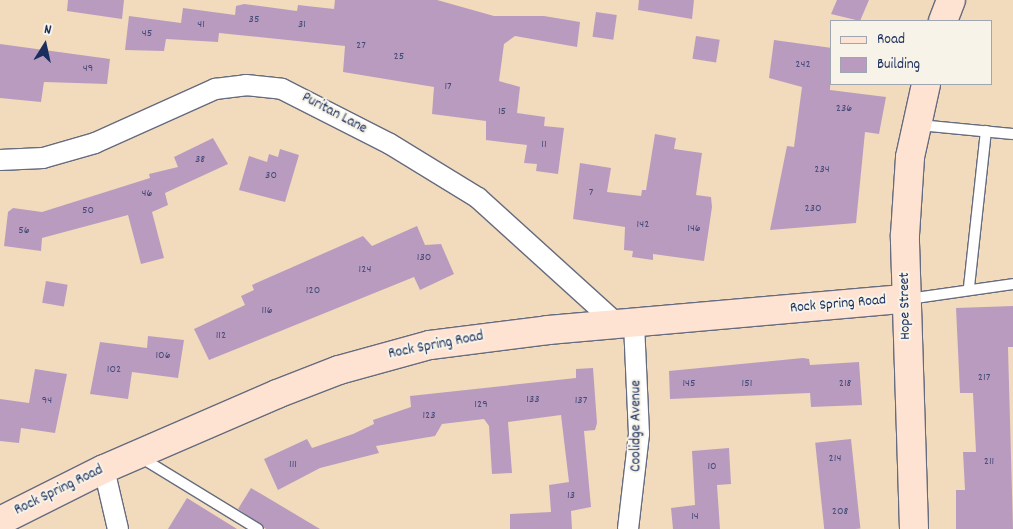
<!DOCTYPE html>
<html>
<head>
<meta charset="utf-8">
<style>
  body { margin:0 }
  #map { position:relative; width:1013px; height:529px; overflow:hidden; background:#f1dbbc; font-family:Dekko,sans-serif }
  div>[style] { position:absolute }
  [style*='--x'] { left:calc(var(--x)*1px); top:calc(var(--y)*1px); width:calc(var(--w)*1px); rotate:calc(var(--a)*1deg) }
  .building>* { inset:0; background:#ba9bc0; transform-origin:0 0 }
  .roads { filter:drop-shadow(1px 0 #666b7f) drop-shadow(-1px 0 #666b7f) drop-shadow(0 1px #666b7f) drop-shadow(0 -1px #666b7f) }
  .lane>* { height:10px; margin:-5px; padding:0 5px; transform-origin:5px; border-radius:5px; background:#fff }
  .street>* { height:20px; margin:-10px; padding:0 10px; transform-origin:10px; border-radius:10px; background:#fff }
  .secondary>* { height:28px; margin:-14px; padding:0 14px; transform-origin:14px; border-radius:14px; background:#fee3d2 }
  span { translate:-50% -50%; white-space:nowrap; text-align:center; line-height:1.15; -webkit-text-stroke:4px #f7f3e8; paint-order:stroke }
  .number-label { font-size:12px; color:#434a76 }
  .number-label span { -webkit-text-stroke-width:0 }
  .street-label { font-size:15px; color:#1b2f5e }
  .legend { position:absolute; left:830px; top:20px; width:162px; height:65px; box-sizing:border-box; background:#f7f3e8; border:1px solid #9fa5b1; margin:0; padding:6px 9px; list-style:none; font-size:15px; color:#1b2f5e }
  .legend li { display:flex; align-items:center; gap:10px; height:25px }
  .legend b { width:25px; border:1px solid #9fa5b1 }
  .north { position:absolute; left:20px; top:20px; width:50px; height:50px; -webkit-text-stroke:4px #f7f3e8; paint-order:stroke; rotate:10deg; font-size:14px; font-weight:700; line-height:20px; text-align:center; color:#1b2f5e }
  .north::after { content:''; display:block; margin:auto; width:18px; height:22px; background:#1b2f5e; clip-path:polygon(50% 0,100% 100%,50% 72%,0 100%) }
</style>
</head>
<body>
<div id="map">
  <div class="building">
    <div style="clip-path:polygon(68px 0,124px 0,122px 19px,67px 11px)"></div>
    <div style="clip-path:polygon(335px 0,437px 0,494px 16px,544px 16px,580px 22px,577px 47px,515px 36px,504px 44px,499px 81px,520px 87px,517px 113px,545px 117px,544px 126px,564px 128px,558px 174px,536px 171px,537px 164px,524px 163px,527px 145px,486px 140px,486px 121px,432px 114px,434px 87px,343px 72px,345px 46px,219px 33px,218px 42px,166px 39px,164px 51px,125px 50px,129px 16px,181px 23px,183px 8px,235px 15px,236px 6px,244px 4px,297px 11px,298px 5px,334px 9px)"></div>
    <div style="clip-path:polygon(639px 0,694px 0,692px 19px,638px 10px)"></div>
    <div style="clip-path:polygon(837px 0,869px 0,860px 21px,831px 14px)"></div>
    <div style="left:596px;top:12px;width:21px;height:25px;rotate:8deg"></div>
    <div style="left:696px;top:36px;width:24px;height:23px;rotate:9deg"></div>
    <div style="clip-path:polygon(774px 40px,832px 48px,830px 90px,886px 97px,879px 134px,865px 132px,856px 223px,770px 230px,787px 146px,794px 147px,802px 87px,769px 78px)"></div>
    <div style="clip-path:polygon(0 44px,110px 59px,107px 84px,44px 82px,41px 102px,0 98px)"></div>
    <div style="clip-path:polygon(655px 134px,676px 138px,674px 149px,702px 153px,696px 195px,711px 197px,712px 207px,704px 261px,653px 254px,653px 260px,632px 257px,633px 251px,624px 250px,625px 227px,573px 219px,580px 163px,611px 168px,607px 192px,641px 196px,642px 190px,646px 190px)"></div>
    <div style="clip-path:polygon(213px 138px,228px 164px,165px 193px,168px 205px,152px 212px,164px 258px,141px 264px,128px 215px,42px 238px,41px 251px,4px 246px,8px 212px,13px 208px,42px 212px,150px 178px,149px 174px,178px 167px,174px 157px)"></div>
    <div style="clip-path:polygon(280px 149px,299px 155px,285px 202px,239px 190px,249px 156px,267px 162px,269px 154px,278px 157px)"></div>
    <div style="clip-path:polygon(417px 226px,425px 245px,441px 244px,454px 274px,420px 290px,414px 277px,209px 360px,194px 329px,245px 305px,241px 296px,254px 290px,252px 285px,363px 236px,372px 246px)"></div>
    <div style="left:46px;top:281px;width:22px;height:22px;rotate:10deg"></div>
    <div style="clip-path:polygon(1013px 306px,1013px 347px,1008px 347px,1013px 529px,956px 529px,956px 490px,965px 490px,963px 452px,976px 452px,973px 393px,960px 393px,956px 308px)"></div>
    <div style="clip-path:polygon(148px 336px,184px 340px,178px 378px,132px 372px,128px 399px,90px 394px,100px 342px,147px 348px)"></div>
    <div style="clip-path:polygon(803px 358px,809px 359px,810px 365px,859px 362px,862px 405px,811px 407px,810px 393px,670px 399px,669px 371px)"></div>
    <div style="clip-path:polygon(593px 368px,597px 423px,595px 430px,584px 431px,591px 507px,571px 511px,572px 529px,510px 529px,510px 514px,551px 512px,549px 485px,569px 482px,561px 415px,508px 422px,512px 473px,492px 474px,489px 426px,484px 419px,442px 424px,435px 436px,376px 446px,379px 453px,320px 468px,278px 490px,264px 459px,307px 439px,312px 448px,353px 434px,374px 424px,373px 420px,411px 407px,410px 396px,576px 378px,576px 369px)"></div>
    <div style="clip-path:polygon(35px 369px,67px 374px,55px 433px,21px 428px,19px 443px,0 441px,0 399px,29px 403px)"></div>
    <div style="left:851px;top:439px;width:90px;height:36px;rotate:84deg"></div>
    <div style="clip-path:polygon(729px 448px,731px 484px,717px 485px,720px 529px,673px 529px,671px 508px,695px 505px,692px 451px)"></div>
    <div style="clip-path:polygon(251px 488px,263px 495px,320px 529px,266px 529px,238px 509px)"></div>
    <div style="clip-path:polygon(187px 498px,237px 529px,168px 529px)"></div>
  </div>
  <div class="roads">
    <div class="lane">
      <div style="--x:919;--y:125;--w:94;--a:5.5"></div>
      <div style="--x:969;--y:287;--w:157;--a:-83.8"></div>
      <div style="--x:908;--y:299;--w:106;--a:-8.1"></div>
      <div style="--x:140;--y:457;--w:138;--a:31.4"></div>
    </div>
    <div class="street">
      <div style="--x:0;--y:160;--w:43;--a:-2.7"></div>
      <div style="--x:43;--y:158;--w:54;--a:-16.1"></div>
      <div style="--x:95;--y:143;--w:132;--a:-24.2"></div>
      <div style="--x:215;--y:89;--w:31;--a:-7"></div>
      <div style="--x:246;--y:85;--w:36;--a:6"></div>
      <div style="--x:282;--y:89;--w:121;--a:27"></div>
      <div style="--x:390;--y:144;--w:103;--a:31.5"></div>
      <div style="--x:478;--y:198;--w:188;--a:42.2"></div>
      <div style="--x:104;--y:469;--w:62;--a:76.9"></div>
      <div style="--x:628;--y:529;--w:96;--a:-83.4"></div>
      <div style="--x:639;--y:434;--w:111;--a:-92.6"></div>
    </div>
    <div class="secondary">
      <div style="--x:943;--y:21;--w:22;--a:-69"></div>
      <div style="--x:0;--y:521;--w:116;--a:-26.6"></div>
      <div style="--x:104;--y:469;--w:189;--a:-23.4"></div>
      <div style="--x:277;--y:394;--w:66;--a:-21.2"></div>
      <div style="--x:339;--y:370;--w:94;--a:-15.4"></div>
      <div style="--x:430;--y:345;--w:119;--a:-7.2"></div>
      <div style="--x:548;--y:330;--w:357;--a:-5"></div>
      <div style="--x:914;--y:529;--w:294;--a:-91.8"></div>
      <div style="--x:905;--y:235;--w:78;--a:-86.3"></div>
      <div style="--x:910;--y:157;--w:75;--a:-77.6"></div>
    </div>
  </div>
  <div class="number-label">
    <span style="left:254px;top:20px">35</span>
    <span style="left:201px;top:25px">41</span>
    <span style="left:302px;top:25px">31</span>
    <span style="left:147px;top:34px">45</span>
    <span style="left:361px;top:46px">27</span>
    <span style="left:399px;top:57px">25</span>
    <span style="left:803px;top:65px">242</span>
    <span style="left:88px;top:69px">49</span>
    <span style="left:448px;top:87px">17</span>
    <span style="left:844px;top:109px">236</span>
    <span style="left:502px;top:112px">15</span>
    <span style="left:544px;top:145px">11</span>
    <span style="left:200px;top:160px">38</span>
    <span style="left:822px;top:170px">234</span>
    <span style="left:271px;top:176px">30</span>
    <span style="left:591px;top:193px">7</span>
    <span style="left:147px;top:194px">46</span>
    <span style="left:813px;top:209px">230</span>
    <span style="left:88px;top:211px">50</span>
    <span style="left:643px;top:225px">142</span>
    <span style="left:694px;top:229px">146</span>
    <span style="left:24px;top:231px">56</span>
    <span style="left:424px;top:258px">130</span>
    <span style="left:365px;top:270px">124</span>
    <span style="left:313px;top:291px">120</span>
    <span style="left:267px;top:311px">116</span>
    <span style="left:221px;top:336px">112</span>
    <span style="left:163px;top:356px">106</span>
    <span style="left:114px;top:370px">102</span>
    <span style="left:984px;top:378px">217</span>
    <span style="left:689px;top:384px">145</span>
    <span style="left:747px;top:384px">151</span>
    <span style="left:845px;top:384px">218</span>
    <span style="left:533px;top:400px">133</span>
    <span style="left:47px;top:401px">94</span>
    <span style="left:581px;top:401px">137</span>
    <span style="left:481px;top:405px">129</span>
    <span style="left:429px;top:416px">123</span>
    <span style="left:835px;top:459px">214</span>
    <span style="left:989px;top:462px">211</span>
    <span style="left:293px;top:465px">111</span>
    <span style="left:712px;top:467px">10</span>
    <span style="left:571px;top:496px">13</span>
    <span style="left:840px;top:512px">208</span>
    <span style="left:695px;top:517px">14</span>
  </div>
  <div class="street-label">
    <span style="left:334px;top:114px;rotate:28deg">Puritan Lane</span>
    <span style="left:838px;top:305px;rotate:-5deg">Rock Spring Road</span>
    <span style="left:906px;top:306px;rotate:-91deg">Hope Street</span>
    <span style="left:436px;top:346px;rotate:-11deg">Rock Spring Road</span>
    <span style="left:637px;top:426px;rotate:-90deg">Coolidge Avenue</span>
    <span style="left:59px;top:491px;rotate:-26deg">Rock Spring Road</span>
  </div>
  <ul class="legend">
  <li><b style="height:6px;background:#fee3d2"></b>Road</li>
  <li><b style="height:14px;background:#ba9bc0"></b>Building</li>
  </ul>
  <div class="north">N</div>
</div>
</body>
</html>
